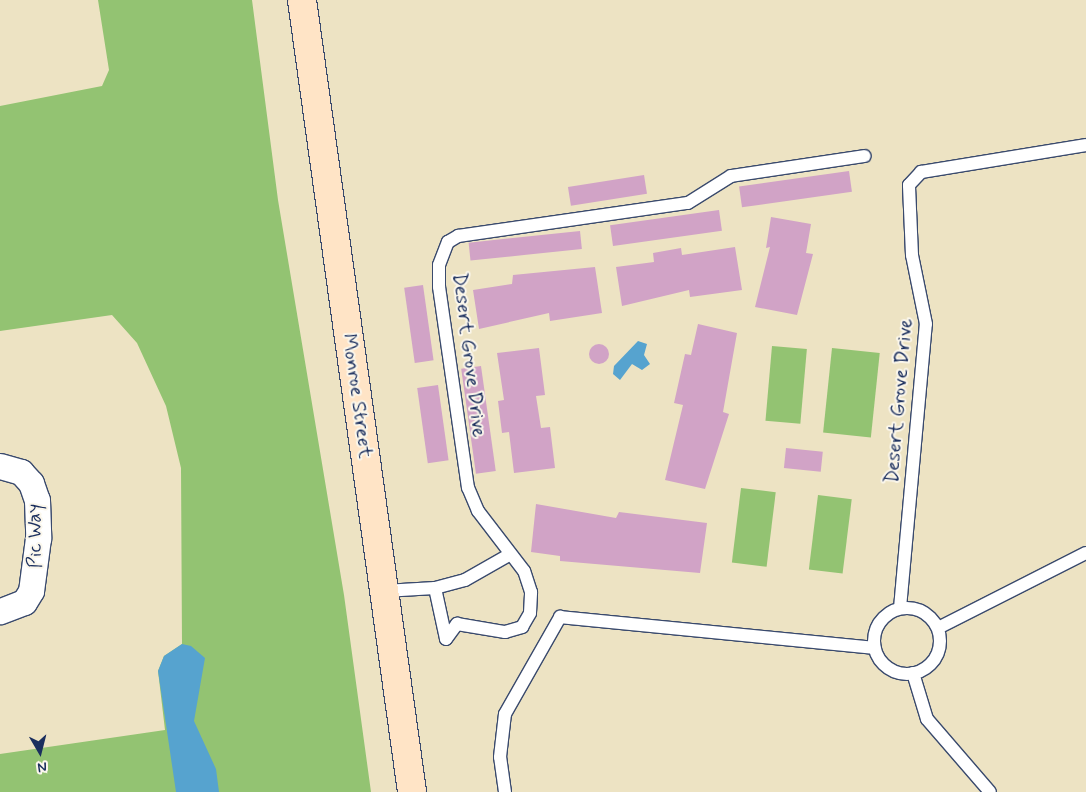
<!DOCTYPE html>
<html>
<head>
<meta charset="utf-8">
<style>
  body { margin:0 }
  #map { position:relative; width:1086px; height:792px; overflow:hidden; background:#ede3c3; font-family:Mynerve,sans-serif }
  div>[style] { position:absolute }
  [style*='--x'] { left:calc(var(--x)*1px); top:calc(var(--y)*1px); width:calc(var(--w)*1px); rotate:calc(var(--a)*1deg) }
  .green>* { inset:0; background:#93c372; transform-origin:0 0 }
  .water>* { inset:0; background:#56a3cf }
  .building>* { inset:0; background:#d1a3c6; transform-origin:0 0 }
  .round { border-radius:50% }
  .roads { filter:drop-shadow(1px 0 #3a4a6d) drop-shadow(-1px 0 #3a4a6d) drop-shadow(0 1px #3a4a6d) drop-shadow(0 -1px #3a4a6d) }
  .service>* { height:12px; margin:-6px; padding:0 6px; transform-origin:6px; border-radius:6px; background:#fff }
  .service>.ring { margin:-6px; padding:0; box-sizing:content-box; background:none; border:12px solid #fff; border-radius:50% }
  .minor>* { height:25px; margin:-12.5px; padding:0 12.5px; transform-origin:12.5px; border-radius:12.5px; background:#fff }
  .secondary>* { height:28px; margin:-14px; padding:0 14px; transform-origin:14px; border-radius:14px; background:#ffe4c6 }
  span { translate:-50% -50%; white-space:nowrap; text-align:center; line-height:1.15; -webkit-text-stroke:4px #fbf7ec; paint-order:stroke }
  .street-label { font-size:20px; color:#1b2f5e }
  .north { position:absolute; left:15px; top:727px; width:50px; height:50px; -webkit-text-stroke:4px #fbf7ec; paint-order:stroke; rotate:172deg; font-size:14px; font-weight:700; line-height:20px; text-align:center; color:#1b2f5e }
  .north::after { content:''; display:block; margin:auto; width:18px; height:22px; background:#1b2f5e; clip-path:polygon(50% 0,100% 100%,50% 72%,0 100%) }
</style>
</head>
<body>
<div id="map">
  <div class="green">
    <div style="clip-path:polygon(98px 0,252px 0,278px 200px,344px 595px,371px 792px,0 792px,0 754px,165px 730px,158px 671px,164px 656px,182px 644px,181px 468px,166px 406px,137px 343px,112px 315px,0 331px,0 106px,102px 86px,109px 70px)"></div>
    <div style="left:772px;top:346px;width:35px;height:75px;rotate:5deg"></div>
    <div style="left:832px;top:348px;width:48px;height:85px;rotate:6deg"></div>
    <div style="left:741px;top:488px;width:35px;height:75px;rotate:7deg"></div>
    <div style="left:818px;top:495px;width:34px;height:75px;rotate:7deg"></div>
  </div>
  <div class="water">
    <div style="clip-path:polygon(638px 341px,647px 344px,644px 355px,650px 364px,642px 370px,632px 364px,620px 380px,613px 374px,614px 366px)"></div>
    <div style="clip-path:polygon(182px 644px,191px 646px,205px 658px,194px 721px,216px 769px,219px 792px,176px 792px,158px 671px,164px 656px)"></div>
  </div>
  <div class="building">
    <div style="left:849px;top:171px;width:21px;height:111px;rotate:82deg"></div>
    <div style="left:644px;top:175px;width:19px;height:77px;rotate:81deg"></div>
    <div style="left:719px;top:210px;width:21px;height:110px;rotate:82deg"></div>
    <div style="clip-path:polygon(771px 217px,811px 224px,806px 253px,813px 254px,797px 315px,755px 307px,770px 247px,766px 248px)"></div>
    <div style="left:580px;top:231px;width:18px;height:112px;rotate:84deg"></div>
    <div style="clip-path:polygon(735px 247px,742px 290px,690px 297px,689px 290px,622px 306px,616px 267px,654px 262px,653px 253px,681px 248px,682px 255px)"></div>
    <div style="clip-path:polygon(595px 267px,602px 313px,550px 321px,549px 313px,479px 329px,473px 290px,512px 284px,513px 275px)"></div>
    <div style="left:423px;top:285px;width:76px;height:19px;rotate:82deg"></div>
    <div style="clip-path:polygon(698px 324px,737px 333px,723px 412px,729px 414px,705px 489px,665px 480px,683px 405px,674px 403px,685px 354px,691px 355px)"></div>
    <div class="round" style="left:589px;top:344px;width:20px;height:20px"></div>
    <div style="clip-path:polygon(539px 348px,545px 395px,536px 396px,541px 428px,550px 427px,555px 468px,514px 473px,509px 432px,502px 433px,498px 401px,504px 400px,497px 353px)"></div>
    <div style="left:481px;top:366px;width:106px;height:20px;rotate:82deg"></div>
    <div style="left:438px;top:385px;width:76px;height:21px;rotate:82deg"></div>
    <div style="left:786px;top:448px;width:37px;height:20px;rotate:6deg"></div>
    <div style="clip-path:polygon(536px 504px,616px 518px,619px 512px,707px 523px,700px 573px,560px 561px,560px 556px,531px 552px)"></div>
  </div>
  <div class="roads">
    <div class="service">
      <div style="--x:435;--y:588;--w:52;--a:77.8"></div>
      <div style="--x:384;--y:591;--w:51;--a:-3.4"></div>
      <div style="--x:435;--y:588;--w:31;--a:-15"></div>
      <div style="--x:465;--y:580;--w:51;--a:-29.6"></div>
      <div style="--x:900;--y:608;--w:285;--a:-84.8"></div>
      <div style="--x:926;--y:324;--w:70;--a:-101.5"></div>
      <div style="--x:912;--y:255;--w:70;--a:-92.5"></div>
      <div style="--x:909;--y:185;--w:18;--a:-47"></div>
      <div style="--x:921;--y:172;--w:167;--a:-9.3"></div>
      <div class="ring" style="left:874px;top:608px;width:54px;height:54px"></div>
      <div style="--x:938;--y:628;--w:166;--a:-26.9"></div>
      <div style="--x:446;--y:639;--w:19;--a:-54"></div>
      <div style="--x:457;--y:624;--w:49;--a:9.5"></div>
      <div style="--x:505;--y:632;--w:18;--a:-16"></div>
      <div style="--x:522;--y:627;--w:16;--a:-60"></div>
      <div style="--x:530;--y:613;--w:21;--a:-87"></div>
      <div style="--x:531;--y:592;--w:22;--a:-108"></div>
      <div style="--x:524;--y:571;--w:76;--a:-127.5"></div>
      <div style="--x:478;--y:511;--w:25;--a:-113"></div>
      <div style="--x:468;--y:488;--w:203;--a:-98.2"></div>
      <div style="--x:439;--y:287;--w:22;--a:-90"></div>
      <div style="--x:439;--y:265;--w:25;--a:-69"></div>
      <div style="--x:448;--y:242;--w:12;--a:-31"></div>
      <div style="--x:458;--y:236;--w:232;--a:-8.2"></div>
      <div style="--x:688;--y:203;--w:51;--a:-32.1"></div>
      <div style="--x:731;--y:176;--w:135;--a:-8.5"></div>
      <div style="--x:913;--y:673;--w:48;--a:73.1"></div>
      <div style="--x:927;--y:719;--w:96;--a:49.2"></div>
      <div style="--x:505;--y:792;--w:35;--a:-98"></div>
      <div style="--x:500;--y:757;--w:43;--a:-83.4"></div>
      <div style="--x:505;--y:714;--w:112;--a:-60.4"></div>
      <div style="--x:560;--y:617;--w:316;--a:5.6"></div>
    </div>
    <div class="minor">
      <div style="--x:0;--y:466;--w:22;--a:16"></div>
      <div style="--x:21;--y:472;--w:15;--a:48"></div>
      <div style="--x:31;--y:483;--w:18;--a:71"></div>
      <div style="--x:37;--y:500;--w:38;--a:88"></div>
      <div style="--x:38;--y:538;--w:53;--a:97.5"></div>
      <div style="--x:31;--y:591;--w:13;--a:122"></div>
      <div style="--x:24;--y:602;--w:26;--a:159"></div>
    </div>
    <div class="secondary">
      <div style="--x:302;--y:0;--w:800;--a:82.09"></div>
    </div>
  </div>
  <div class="street-label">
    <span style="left:469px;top:355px;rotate:83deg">Desert Grove Drive</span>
    <span style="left:357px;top:396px;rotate:82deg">Monroe Street</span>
    <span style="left:899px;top:401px;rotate:-85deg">Desert Grove Drive</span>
    <span style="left:35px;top:536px;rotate:-91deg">Pic Way</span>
  </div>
  <div class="north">N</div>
</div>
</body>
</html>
